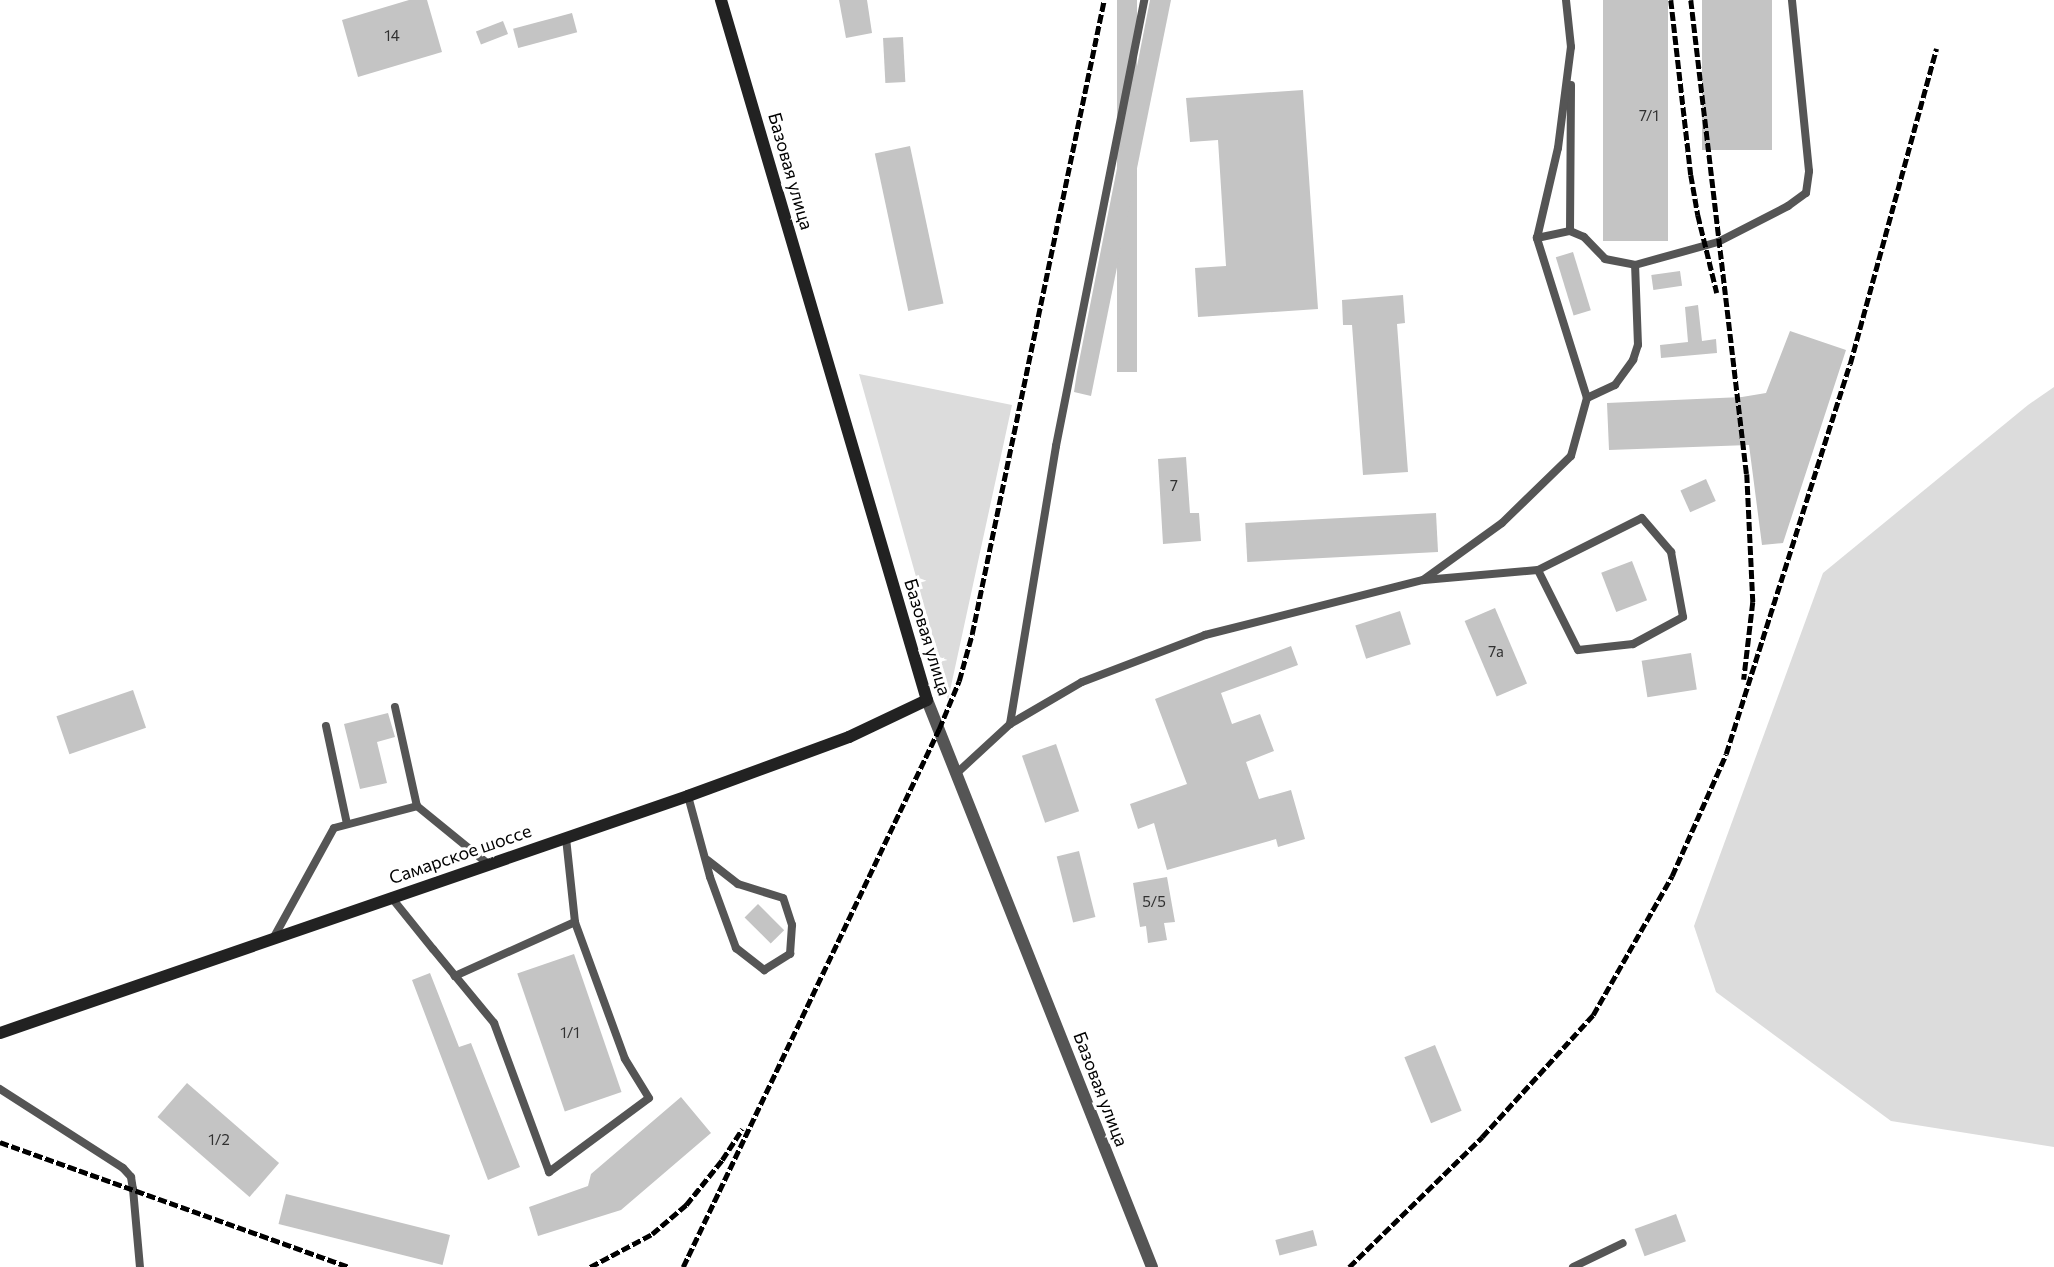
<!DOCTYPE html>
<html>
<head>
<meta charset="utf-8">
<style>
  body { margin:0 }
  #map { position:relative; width:2054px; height:1267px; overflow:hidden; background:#fff; font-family:Commissioner,sans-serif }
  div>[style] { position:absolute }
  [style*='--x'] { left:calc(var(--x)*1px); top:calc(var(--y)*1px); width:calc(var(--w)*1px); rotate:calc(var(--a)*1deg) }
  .green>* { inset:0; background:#dcdcdc }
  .building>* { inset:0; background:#c4c4c4; transform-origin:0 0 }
  .lane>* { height:8px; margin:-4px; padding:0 4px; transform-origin:4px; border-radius:4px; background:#555 }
  .street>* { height:12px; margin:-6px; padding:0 6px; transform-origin:6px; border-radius:6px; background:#555 }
  .secondary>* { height:12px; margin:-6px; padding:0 6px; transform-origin:6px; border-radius:6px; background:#222 }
  .rail>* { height:4.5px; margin-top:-2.25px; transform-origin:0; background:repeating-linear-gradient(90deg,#000 0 9px,transparent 0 12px) }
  span { translate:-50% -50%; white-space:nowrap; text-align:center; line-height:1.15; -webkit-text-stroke:6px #fff; paint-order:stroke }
  .number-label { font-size:15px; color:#313131 }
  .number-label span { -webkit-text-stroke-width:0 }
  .street-label { font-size:18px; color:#000 }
</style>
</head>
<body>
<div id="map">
  <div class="green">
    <div style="clip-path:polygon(859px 374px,1012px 405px,948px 700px,931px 630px)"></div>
    <div style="clip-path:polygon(2054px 387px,2054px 1147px,1891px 1121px,1716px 992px,1694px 926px,1823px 573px,2028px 405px)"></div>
  </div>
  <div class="building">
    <div style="clip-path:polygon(409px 0,427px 0,442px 52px,358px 77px,342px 20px)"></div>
    <div style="clip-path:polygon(839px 0,867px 0,872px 33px,846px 38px)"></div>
    <div style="left:1117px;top:0;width:20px;height:372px"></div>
    <div style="clip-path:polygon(1150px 0,1171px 0,1091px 396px,1074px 392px,1077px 372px)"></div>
    <div style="left:1603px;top:0;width:65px;height:241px"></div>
    <div style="left:1702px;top:0;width:70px;height:150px"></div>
    <div style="left:572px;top:13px;width:20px;height:61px;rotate:75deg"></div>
    <div style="left:503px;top:21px;width:14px;height:29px;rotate:69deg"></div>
    <div style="left:903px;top:37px;width:45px;height:20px;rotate:87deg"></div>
    <div style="clip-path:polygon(1303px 90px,1318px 309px,1198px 317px,1195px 268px,1226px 266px,1218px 140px,1190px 142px,1186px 98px)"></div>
    <div style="left:910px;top:146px;width:161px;height:36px;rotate:78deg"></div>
    <div style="left:1573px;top:252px;width:61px;height:18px;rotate:73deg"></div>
    <div style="left:1680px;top:271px;width:15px;height:29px;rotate:82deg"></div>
    <div style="clip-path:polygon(1403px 295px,1405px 323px,1397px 324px,1408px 472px,1363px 475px,1352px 325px,1343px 325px,1342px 300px)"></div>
    <div style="clip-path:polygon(1698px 305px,1702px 341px,1716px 339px,1717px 353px,1661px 358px,1660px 345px,1688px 342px,1685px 307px)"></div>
    <div style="clip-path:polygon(1790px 331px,1846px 350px,1783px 543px,1762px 545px,1749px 445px,1609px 450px,1607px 403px,1742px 397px,1766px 393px)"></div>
    <div style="clip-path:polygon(1186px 457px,1190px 513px,1199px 513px,1201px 541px,1163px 544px,1158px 459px)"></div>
    <div style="left:1706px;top:479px;width:24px;height:28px;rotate:66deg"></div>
    <div style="left:1436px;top:513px;width:39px;height:191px;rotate:87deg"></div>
    <div style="left:1632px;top:561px;width:42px;height:33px;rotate:69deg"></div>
    <div style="left:1495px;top:608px;width:82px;height:33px;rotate:67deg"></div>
    <div style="left:1400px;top:611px;width:35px;height:47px;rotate:72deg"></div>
    <div style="clip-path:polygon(1291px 646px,1298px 665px,1221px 693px,1232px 724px,1260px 714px,1274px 751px,1246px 762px,1259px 799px,1291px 790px,1305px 839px,1278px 847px,1276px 839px,1167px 870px,1154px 823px,1138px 829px,1130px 804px,1187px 784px,1155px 699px)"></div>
    <div style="left:1691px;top:653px;width:37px;height:50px;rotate:81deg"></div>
    <div style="left:133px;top:690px;width:40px;height:81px;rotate:71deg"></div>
    <div style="clip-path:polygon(388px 713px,395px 737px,377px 742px,387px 783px,360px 789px,344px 724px)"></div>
    <div style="left:1056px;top:744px;width:71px;height:36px;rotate:71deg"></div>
    <div style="left:1079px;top:851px;width:68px;height:23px;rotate:76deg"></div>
    <div style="clip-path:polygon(1167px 877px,1175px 922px,1164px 923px,1167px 940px,1148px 943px,1146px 926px,1140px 927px,1133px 883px)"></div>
    <div style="left:758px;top:904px;width:37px;height:19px;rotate:45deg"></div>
    <div style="left:574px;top:954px;width:146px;height:60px;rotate:71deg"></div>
    <div style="clip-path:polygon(430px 973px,459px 1047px,471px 1043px,520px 1167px,488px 1180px,412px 980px)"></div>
    <div style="left:1435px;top:1045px;width:71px;height:33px;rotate:68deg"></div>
    <div style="left:187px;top:1083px;width:122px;height:45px;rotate:41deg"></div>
    <div style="clip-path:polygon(681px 1097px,711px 1133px,621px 1210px,538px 1236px,529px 1207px,588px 1186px,591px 1174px)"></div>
    <div style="left:286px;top:1194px;width:169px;height:31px;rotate:14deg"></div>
    <div style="left:1676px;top:1214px;width:29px;height:44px;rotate:70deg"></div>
    <div style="left:1313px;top:1230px;width:16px;height:39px;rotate:75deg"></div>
  </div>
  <div class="lane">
    <div style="--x:1570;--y:231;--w:146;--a:-89.6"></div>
    <div style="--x:1537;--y:238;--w:92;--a:-76.9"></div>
    <div style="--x:1558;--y:148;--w:102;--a:-82.7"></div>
    <div style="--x:1571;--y:47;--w:47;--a:-96.1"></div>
    <div style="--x:1587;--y:398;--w:31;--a:-25"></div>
    <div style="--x:1615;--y:385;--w:31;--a:-54"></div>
    <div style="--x:1633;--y:360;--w:16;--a:-72"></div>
    <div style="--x:1638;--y:345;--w:80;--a:-92.1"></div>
    <div style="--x:1424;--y:580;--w:114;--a:-5"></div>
    <div style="--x:1538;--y:570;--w:116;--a:-26.6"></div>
    <div style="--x:1642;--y:518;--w:45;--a:49.5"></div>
    <div style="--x:1671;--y:552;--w:66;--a:79.5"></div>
    <div style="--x:1683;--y:617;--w:57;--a:151.6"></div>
    <div style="--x:1633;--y:644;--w:55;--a:173.8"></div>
    <div style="--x:1578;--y:650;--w:89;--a:-116.6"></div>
    <div style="--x:395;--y:707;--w:101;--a:77.5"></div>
    <div style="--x:417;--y:806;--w:92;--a:39.2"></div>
    <div style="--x:1010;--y:724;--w:282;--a:-80.6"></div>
    <div style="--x:1056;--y:446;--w:455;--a:-78.8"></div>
    <div style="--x:326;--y:726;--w:100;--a:77.9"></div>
    <div style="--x:958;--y:772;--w:71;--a:-42.7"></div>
    <div style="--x:1010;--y:724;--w:83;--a:-30.3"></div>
    <div style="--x:1082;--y:682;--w:132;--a:-20.9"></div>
    <div style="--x:1205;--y:635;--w:225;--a:-14.2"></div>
    <div style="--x:1423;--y:580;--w:97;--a:-35.8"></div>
    <div style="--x:1502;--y:523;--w:96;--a:-44.2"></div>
    <div style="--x:1571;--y:456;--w:60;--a:-74.6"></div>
    <div style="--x:1587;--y:398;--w:168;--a:-107.4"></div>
    <div style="--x:1537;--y:238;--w:34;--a:-12"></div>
    <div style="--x:1570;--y:231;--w:15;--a:23"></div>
    <div style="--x:1584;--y:237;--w:30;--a:46"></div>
    <div style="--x:1605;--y:259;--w:31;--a:11"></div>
    <div style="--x:1635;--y:265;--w:86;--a:-15.5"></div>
    <div style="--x:1718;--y:242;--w:79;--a:-27.2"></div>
    <div style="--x:1788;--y:206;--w:22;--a:-36"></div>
    <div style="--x:1806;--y:193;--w:22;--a:-82"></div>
    <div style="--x:1809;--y:171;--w:172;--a:-95.7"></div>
    <div style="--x:688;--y:796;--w:84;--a:74.8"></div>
    <div style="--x:710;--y:877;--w:76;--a:69.9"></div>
    <div style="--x:736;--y:948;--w:36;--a:38"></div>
    <div style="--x:764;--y:970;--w:31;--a:-32"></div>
    <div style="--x:790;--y:954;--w:29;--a:-86"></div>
    <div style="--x:792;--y:925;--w:28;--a:-108"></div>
    <div style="--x:783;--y:898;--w:47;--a:-162.7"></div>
    <div style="--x:738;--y:884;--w:39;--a:-142"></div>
    <div style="--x:566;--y:838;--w:84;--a:83.9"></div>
    <div style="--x:391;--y:897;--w:67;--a:51.1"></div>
    <div style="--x:433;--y:949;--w:96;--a:50.5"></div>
    <div style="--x:494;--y:1023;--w:159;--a:69.7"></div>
    <div style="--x:549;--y:1172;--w:124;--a:-36.5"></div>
    <div style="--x:649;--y:1098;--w:46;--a:-121.6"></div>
    <div style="--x:625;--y:1059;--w:146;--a:-110.1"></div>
    <div style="--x:575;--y:922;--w:132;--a:155.8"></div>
    <div style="--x:274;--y:937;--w:124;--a:-61.2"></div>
    <div style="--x:334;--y:828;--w:86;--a:-14.8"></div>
    <div style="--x:0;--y:1089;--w:146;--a:32.7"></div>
    <div style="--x:123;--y:1168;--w:12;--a:48"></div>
    <div style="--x:131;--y:1177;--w:12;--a:81"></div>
    <div style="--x:133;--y:1189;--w:78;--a:84.9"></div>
    <div style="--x:1573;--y:1267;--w:55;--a:-25.6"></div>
  </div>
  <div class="street">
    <div style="--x:927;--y:700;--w:610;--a:68.36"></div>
  </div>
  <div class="secondary">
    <div style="--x:0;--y:1033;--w:728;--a:-19.01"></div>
    <div style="--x:688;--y:796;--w:171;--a:-20.1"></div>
    <div style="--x:849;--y:737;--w:86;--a:-25.4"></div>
    <div style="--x:927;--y:700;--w:730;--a:-106.4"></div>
  </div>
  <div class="rail">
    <div style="--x:1671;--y:0;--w:176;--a:83.5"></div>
    <div style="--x:1691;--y:175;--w:41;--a:80.1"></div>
    <div style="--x:1698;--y:215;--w:80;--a:76.3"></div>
    <div style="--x:1691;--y:0;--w:477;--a:83.3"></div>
    <div style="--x:1747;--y:474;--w:128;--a:87.3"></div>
    <div style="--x:1753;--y:602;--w:78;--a:96.7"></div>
    <div style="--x:0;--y:1142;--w:372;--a:19.7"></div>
    <div style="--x:590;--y:1267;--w:70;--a:-28"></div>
    <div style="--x:652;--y:1234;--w:45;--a:-40.5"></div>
    <div style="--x:686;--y:1205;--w:58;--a:-51.3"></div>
    <div style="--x:722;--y:1160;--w:37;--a:-57"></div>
    <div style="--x:683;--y:1267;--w:596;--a:-64.55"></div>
    <div style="--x:939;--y:729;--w:52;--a:-67.4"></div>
    <div style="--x:959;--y:681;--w:49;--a:-74.5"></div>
    <div style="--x:972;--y:634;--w:648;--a:-78.24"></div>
    <div style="--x:1349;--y:1267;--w:186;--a:-44.3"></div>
    <div style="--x:1482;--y:1137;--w:165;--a:-47.7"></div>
    <div style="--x:1593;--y:1015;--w:160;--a:-60.4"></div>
    <div style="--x:1672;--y:876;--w:133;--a:-66.1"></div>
    <div style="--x:1726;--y:754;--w:409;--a:-72.4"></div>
    <div style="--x:1850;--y:364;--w:327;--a:-74.7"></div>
  </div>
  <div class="number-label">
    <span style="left:392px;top:36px">14</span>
    <span style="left:1649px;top:116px">7/1</span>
    <span style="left:1174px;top:486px">7</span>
    <span style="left:1496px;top:652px">7а</span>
    <span style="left:1154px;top:902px">5/5</span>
    <span style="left:570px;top:1033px">1/1</span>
    <span style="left:219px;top:1140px">1/2</span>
  </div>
  <div class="street-label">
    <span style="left:791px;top:171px;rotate:74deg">Базовая улица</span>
    <span style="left:928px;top:637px;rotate:73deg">Базовая улица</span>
    <span style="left:460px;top:854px;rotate:-19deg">Самарское шоссе</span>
    <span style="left:1101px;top:1089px;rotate:69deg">Базовая улица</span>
  </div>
</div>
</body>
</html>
